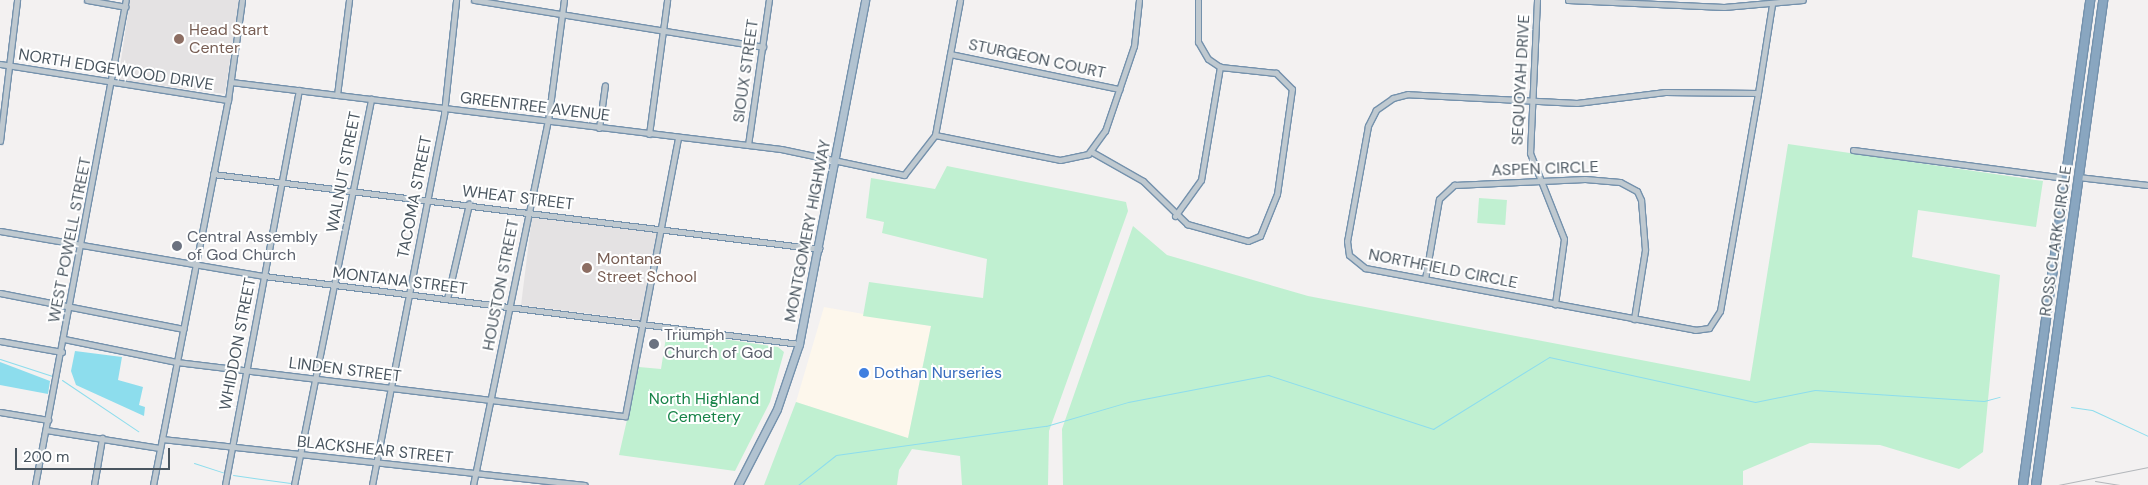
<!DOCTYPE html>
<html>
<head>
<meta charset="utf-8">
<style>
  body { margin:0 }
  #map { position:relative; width:2148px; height:485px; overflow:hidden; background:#f3f1f1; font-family:"DM Sans",sans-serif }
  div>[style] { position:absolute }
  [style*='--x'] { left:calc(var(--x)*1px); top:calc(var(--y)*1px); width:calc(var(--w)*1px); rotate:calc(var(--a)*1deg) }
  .commercial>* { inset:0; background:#fdf7ec }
  .education>* { inset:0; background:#e4e2e3; transform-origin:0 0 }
  .green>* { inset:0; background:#c0f0d1; transform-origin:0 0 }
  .water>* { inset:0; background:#8ddded }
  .stream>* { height:1px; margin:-0.5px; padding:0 0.5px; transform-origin:0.5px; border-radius:0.5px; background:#8ddded }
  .roads { filter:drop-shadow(1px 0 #7491ac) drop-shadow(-1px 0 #7491ac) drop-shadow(0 1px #7491ac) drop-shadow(0 -1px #7491ac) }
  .minor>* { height:5px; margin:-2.5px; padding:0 2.5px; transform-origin:2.5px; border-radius:2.5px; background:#bfc9d0 }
  .major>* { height:7px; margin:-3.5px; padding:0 3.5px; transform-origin:3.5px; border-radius:3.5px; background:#b1c2d0 }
  .highway>* { height:8px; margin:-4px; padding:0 4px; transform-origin:4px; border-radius:4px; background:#89a6c0 }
  .rail>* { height:1px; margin:-0.5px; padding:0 0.5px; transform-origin:0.5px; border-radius:0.5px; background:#b3b7bb }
  .dots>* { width:14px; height:14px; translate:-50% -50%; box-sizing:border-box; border:2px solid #fff; border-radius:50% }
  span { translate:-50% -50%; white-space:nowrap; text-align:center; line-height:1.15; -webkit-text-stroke:4px #fff; paint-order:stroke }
  .education-label { font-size:16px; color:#785e54 }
  .left { translate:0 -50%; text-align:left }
  .street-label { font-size:16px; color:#49555f }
  .worship-label { font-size:16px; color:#5b616d }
  .shop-label { font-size:16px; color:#366cbe }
  .park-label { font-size:16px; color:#178348 }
  .scale { position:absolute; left:15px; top:448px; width:155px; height:22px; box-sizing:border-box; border:2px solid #49555f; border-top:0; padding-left:6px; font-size:15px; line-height:18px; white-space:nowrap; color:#49555f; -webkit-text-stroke:4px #fff; paint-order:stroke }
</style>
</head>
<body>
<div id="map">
  <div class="commercial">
    <div style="clip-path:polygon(824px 307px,931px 326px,908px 439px,796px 402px)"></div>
  </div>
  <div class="education">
    <div style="clip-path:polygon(130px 0,239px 0,225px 94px,118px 80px)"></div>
    <div style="left:532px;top:216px;width:126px;height:90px;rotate:7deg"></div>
  </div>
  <div class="green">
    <div style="clip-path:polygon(1788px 144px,2043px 181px,2036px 227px,1918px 210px,1912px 257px,2000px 275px,1983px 452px,1959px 469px,1880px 445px,1810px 443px,1743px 471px,1743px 485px,1063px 485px,1062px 429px,1133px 226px,1167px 255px,1308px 296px,1750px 381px)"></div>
    <div style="clip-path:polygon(947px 166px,1126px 202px,1128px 211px,1049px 431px,1048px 485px,962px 485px,960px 456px,912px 449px,899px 470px,897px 485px,764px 485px,796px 402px,908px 438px,931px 326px,863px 316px,869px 282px,983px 298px,987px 259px,882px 233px,884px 222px,866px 218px,871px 178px,935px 189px)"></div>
    <div style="left:1479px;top:198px;width:28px;height:25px;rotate:4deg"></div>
    <div style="clip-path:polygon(667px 331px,778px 347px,784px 352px,770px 402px,735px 471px,619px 455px,639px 367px,661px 369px)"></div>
  </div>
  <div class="water">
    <div style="clip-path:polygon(75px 351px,122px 357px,118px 380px,143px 387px,139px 405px,145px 407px,144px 416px,76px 385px,71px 371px)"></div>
    <div style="clip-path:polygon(0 362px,50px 381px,48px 394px,0 385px)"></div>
  </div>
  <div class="stream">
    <div style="--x:0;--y:359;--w:55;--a:18.1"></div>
    <div style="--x:62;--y:380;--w:92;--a:33.9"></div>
    <div style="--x:2071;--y:407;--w:21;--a:8"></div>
    <div style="--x:2092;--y:410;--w:62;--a:24.9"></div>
    <div style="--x:194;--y:463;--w:32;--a:18"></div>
    <div style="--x:233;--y:475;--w:58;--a:8"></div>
    <div style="--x:798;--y:485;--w:48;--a:-38.3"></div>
    <div style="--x:836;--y:455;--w:212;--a:-7.9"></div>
    <div style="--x:1046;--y:426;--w:85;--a:-16.3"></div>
    <div style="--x:1128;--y:402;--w:143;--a:-10.9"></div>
    <div style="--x:1268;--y:375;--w:174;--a:18.1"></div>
    <div style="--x:1433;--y:429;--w:137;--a:-31.8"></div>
    <div style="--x:1549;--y:357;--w:211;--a:12.3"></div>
    <div style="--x:1755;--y:402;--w:61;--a:-11.3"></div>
    <div style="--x:1815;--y:390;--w:169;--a:3.7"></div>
    <div style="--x:1984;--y:401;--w:16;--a:-15"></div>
  </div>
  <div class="roads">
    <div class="minor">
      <div style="--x:87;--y:0;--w:39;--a:10"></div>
      <div style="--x:474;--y:0;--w:293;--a:9.2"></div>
      <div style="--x:1537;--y:0;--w:153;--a:92.6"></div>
      <div style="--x:1530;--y:153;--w:92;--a:68.4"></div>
      <div style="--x:1564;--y:239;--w:66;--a:97.9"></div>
      <div style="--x:1568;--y:0;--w:156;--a:2.6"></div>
      <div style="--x:1724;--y:7;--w:79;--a:-5.1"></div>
      <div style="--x:950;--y:54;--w:173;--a:11.7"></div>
      <div style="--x:0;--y:64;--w:231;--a:9"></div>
      <div style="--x:231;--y:82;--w:554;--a:6.95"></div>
      <div style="--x:781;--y:149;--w:126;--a:11.9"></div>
      <div style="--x:904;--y:175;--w:51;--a:-52.2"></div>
      <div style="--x:935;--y:135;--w:137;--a:-79.5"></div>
      <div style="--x:1758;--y:93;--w:93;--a:-179.4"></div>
      <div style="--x:1665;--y:92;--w:89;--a:172.9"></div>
      <div style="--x:1577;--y:103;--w:169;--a:-177"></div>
      <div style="--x:1408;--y:94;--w:16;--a:165"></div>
      <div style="--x:1393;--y:98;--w:21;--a:145"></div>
      <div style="--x:1376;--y:110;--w:18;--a:117"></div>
      <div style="--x:1368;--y:126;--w:117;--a:100.3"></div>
      <div style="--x:1347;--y:241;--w:14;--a:82"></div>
      <div style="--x:1349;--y:255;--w:21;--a:39"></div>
      <div style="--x:1365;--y:268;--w:336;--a:10.6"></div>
      <div style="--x:1695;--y:330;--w:14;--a:-8"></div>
      <div style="--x:1709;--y:328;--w:20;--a:-57"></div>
      <div style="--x:1720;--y:311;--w:221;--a:-80.1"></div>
      <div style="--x:1758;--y:93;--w:89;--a:-81"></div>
      <div style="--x:337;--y:95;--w:96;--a:-82.8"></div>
      <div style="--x:599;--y:128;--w:43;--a:-82.1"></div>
      <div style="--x:649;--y:134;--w:135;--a:-82.3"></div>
      <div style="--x:935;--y:135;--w:127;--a:11.3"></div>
      <div style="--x:1060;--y:160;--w:29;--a:-12"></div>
      <div style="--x:1088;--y:154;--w:29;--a:-54"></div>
      <div style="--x:1105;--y:131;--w:90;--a:-71.2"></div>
      <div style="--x:1134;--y:46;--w:46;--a:-83.8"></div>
      <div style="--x:0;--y:141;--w:142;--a:-83.1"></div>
      <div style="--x:748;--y:145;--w:147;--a:-81.8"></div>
      <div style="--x:1853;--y:150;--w:214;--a:7.5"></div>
      <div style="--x:1092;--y:152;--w:59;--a:29.6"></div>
      <div style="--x:1143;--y:181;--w:62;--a:44.3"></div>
      <div style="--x:1187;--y:224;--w:63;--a:15.6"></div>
      <div style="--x:1248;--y:241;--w:13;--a:-23"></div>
      <div style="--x:1260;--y:236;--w:45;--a:-68"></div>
      <div style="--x:1277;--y:194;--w:106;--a:-81.9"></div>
      <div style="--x:1292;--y:89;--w:23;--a:-135"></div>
      <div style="--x:1276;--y:73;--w:56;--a:-173.9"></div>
      <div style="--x:1220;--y:67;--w:14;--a:-146"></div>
      <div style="--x:1208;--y:59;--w:20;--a:-120"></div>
      <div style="--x:1198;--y:42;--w:42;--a:-90"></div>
      <div style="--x:213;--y:174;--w:611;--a:7.06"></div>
      <div style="--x:2078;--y:177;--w:70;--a:6.5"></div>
      <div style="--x:1175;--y:216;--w:44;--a:-54.2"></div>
      <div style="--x:1201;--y:180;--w:115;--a:-80.5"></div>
      <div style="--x:0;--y:231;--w:268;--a:9.7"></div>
      <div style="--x:264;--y:276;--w:539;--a:7.24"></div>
      <div style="--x:1425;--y:279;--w:81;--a:-80.1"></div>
      <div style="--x:1439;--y:199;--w:21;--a:-43"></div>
      <div style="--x:1454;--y:185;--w:131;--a:-2.6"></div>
      <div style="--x:1585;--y:179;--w:35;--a:5"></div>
      <div style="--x:1620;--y:182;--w:19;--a:28"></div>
      <div style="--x:1637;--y:191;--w:10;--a:66"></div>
      <div style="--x:1641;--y:200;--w:50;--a:85.4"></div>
      <div style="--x:1645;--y:250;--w:70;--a:99.1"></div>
      <div style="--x:0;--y:293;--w:187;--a:11.1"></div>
      <div style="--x:447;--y:299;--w:98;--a:-77"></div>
      <div style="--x:64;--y:339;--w:115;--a:11.5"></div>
      <div style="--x:177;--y:362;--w:451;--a:6.9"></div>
      <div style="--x:625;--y:416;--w:284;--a:-79.2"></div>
      <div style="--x:0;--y:341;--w:63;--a:10.1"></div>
      <div style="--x:0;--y:412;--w:49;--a:9.5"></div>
      <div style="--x:46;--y:430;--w:115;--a:9"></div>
      <div style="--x:162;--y:439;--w:425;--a:6.2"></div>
      <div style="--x:35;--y:485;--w:493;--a:-79.4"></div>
      <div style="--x:94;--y:485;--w:48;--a:-80.3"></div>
      <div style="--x:153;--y:485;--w:392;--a:-79"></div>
      <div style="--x:228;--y:100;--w:101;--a:-82"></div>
      <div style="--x:225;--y:485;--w:402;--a:-79.4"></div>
      <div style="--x:294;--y:485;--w:394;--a:-78.7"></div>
      <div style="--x:372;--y:485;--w:379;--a:-79"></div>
      <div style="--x:444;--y:113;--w:114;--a:-83.9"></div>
      <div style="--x:473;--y:485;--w:372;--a:-78.4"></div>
      <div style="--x:548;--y:121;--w:122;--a:-82.5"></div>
    </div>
    <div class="major">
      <div style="--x:738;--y:485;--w:85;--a:-62.8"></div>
      <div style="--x:777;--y:409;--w:69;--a:-71.3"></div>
      <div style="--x:799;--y:344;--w:350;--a:-79.1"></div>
    </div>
    <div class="highway">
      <div style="--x:2023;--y:485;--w:490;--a:-82.1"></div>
      <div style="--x:2036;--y:485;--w:490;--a:-82.1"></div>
    </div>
  </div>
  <div class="rail">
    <div style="--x:2095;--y:481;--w:25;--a:9"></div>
    <div style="--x:2058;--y:485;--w:92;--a:-11.3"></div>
  </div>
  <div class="dots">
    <div style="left:179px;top:39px;background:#8d6e63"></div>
    <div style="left:177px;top:246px;background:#6b7280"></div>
    <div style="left:587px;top:268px;background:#8d6e63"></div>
    <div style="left:654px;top:344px;background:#6b7280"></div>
    <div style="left:864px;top:373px;background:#3f7fe0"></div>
  </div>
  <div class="education-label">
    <span class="left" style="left:189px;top:39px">Head Start<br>Center</span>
    <span class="left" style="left:597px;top:268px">Montana<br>Street School</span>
  </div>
  <div class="street-label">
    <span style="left:1037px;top:59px;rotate:12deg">STURGEON COURT</span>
    <span style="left:116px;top:70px;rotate:9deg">NORTH EDGEWOOD DRIVE</span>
    <span style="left:746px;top:71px;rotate:-82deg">SIOUX STREET</span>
    <span style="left:1521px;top:80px;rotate:-87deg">SEQUOYAH DRIVE</span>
    <span style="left:535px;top:107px;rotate:7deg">GREENTREE AVENUE</span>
    <span style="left:1545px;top:169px;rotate:-2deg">ASPEN CIRCLE</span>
    <span style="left:344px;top:172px;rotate:-79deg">WALNUT STREET</span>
    <span style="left:415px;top:197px;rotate:-79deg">TACOMA STREET</span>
    <span style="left:518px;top:198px;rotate:7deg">WHEAT STREET</span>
    <span style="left:808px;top:231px;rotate:-79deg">MONTGOMERY HIGHWAY</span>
    <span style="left:70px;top:240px;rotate:-79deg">WEST POWELL STREET</span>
    <span style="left:2056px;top:241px;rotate:-82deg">ROSS CLARK CIRCLE</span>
    <span style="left:1443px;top:269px;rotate:11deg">NORTHFIELD CIRCLE</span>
    <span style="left:400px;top:281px;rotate:7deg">MONTANA STREET</span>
    <span style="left:501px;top:285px;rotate:-79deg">HOUSTON STREET</span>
    <span style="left:238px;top:344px;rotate:-79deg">WHIDDON STREET</span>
    <span style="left:345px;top:370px;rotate:7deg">LINDEN STREET</span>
    <span style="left:375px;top:450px;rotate:6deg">BLACKSHEAR STREET</span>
  </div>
  <div class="worship-label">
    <span class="left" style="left:187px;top:246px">Central Assembly<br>of God Church</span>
    <span class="left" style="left:664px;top:344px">Triumph<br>Church of God</span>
  </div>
  <div class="shop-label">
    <span class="left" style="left:874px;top:373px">Dothan Nurseries</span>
  </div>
  <div class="park-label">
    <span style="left:704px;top:408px">North Highland<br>Cemetery</span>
  </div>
  <div class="scale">200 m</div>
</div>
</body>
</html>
